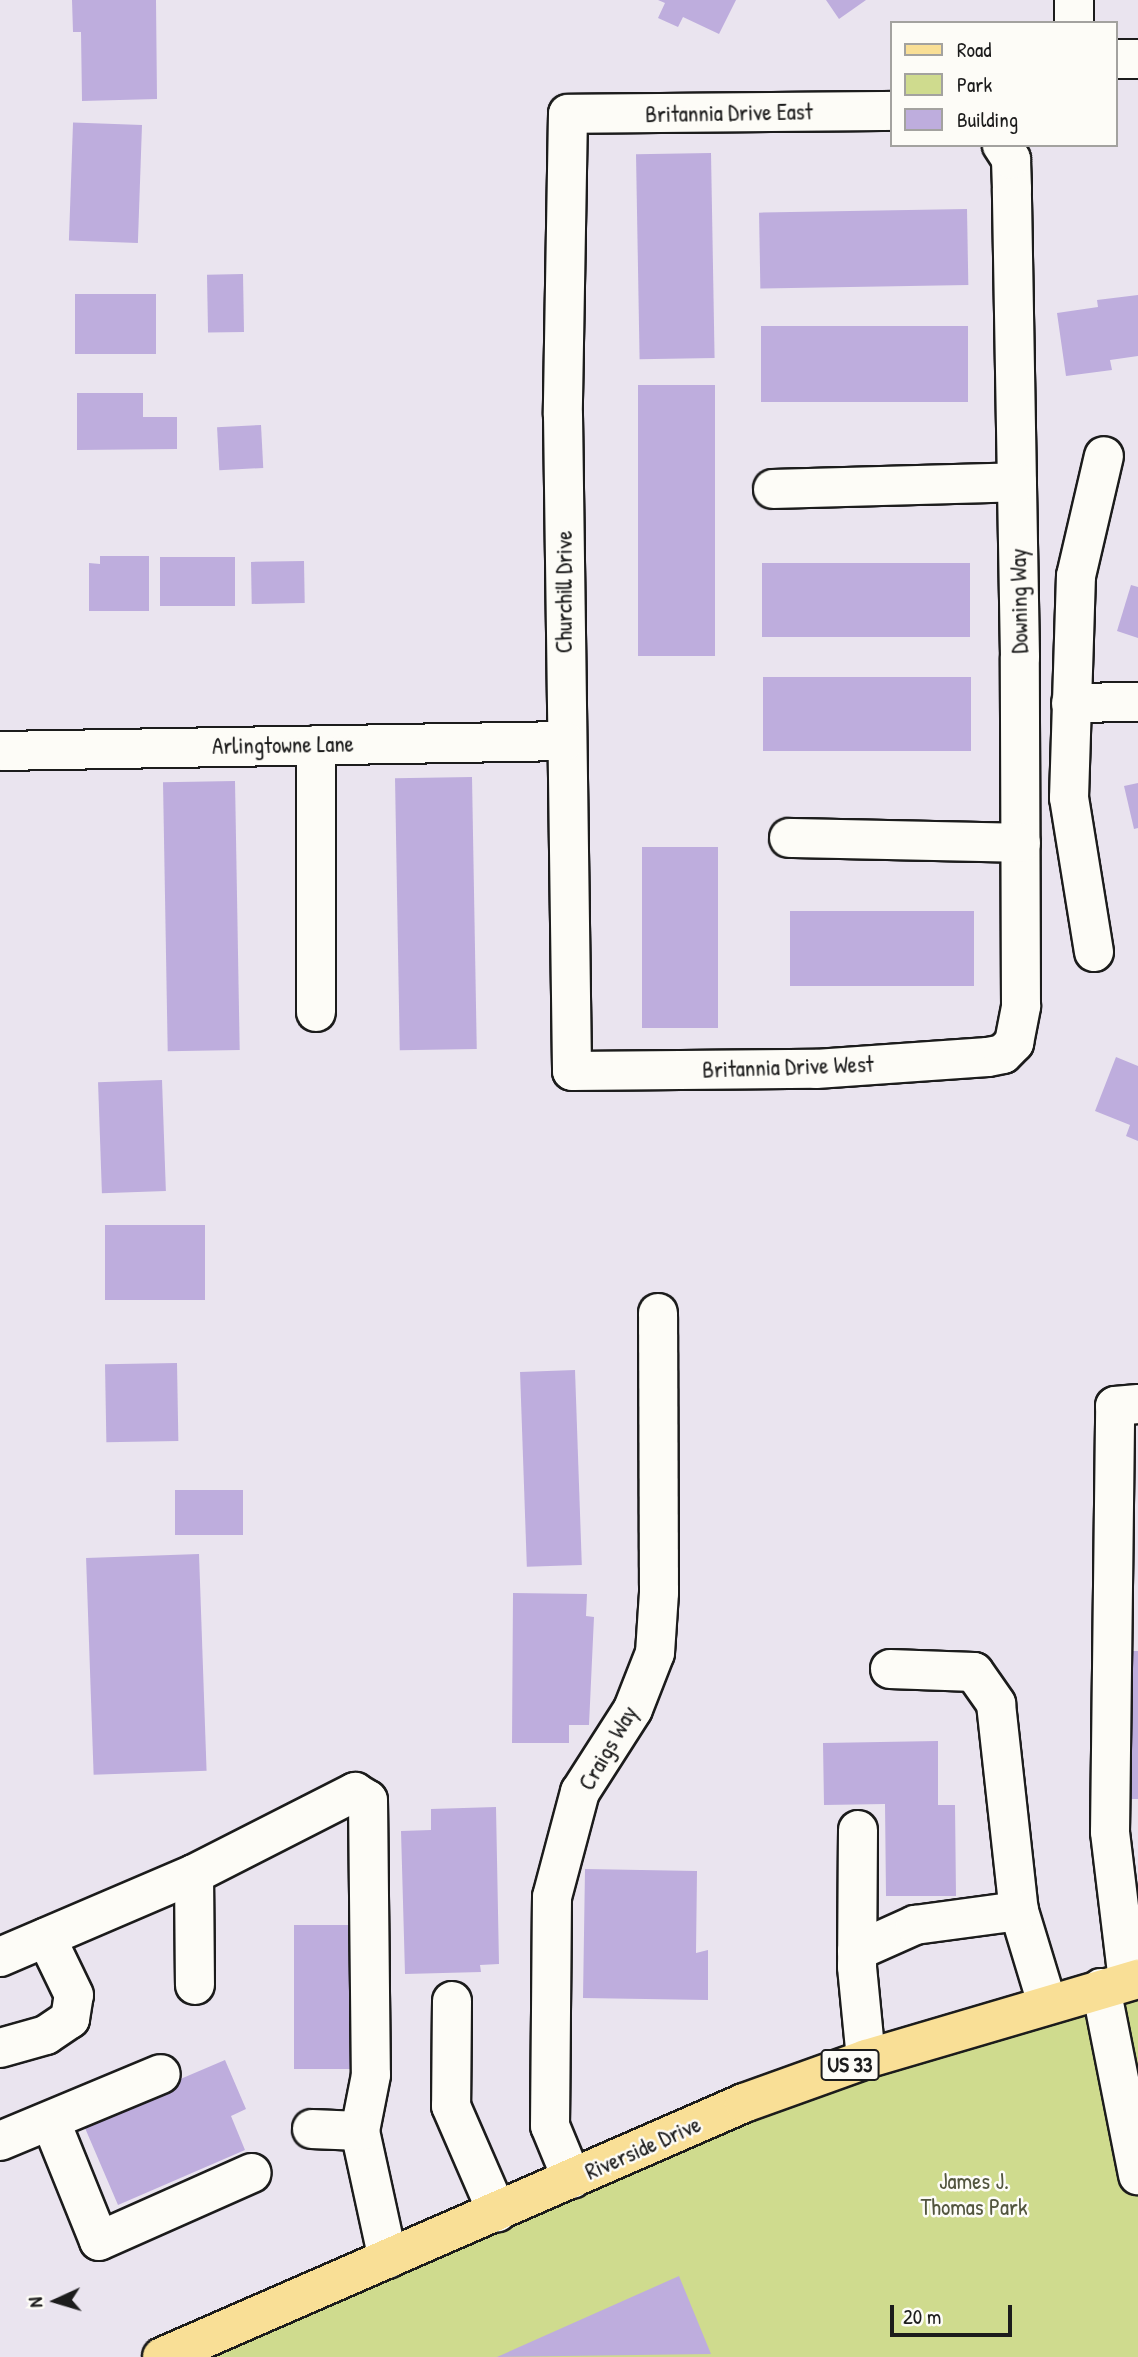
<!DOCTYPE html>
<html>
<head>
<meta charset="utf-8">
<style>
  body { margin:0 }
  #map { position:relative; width:1138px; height:2357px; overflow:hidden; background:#eae4ef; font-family:"Patrick Hand",sans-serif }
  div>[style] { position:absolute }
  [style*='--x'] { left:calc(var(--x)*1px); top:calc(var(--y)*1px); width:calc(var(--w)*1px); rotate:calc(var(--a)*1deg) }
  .green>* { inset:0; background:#cfdb8e }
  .building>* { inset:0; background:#beaddd; transform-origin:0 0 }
  .roads { filter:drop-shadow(2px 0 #1c1c1c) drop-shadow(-2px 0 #1c1c1c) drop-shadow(0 2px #1c1c1c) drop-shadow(0 -2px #1c1c1c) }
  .minor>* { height:38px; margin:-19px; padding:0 19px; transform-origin:19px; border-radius:19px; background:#fdfcf7 }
  .major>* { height:38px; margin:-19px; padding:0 19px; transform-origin:19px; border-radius:19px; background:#f9df96 }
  span { translate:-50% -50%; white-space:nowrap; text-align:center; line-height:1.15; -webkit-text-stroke:5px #fdfcf7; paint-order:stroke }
  .shield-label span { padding:2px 5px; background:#fdfcf7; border:2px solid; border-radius:5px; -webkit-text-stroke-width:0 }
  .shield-label { font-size:21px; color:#1c1c1c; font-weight:700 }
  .street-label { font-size:23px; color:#1c1c1c }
  .park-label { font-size:23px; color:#52553e }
  .legend { position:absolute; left:890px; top:21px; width:228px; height:126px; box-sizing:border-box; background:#fdfcf7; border:2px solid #a3a29f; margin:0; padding:9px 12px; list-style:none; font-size:21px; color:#1c1c1c }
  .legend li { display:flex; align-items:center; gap:14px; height:35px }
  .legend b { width:35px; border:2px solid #a3a29f }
  .north { position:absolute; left:21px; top:2266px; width:70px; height:70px; -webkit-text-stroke:5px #fdfcf7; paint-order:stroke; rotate:266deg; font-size:19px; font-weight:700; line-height:28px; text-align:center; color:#1c1c1c }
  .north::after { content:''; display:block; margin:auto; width:24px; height:32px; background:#1c1c1c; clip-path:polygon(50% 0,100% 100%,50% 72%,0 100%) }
  .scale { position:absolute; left:890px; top:2305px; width:122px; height:32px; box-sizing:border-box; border:4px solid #1c1c1c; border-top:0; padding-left:9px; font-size:21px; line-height:24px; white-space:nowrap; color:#1c1c1c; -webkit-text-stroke:5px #fdfcf7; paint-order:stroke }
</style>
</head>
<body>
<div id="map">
  <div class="green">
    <div style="clip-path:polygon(1138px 1979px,1138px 2357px,162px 2357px,572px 2179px)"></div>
  </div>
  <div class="building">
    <div style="clip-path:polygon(72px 0,156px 0,157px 99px,82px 101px,81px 32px,73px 32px)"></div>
    <div style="clip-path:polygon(658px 0,736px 0,719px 34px,683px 17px,678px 27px,658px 18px,665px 3px)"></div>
    <div style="clip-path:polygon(826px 0,866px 0,839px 19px)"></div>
    <div style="left:142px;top:125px;width:118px;height:69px;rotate:92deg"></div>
    <div style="left:711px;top:153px;width:205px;height:75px;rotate:89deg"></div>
    <div style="left:967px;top:209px;width:76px;height:208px;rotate:89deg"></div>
    <div style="left:243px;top:274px;width:58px;height:36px;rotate:89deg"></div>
    <div style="left:156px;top:294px;width:60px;height:81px;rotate:90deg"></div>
    <div style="clip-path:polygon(1138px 295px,1138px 356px,1110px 360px,1112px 370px,1066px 376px,1057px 313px,1098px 307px,1097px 300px)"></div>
    <div style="left:968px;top:326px;width:76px;height:207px;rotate:90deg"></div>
    <div style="left:715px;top:385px;width:271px;height:77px;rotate:90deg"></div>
    <div style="clip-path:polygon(77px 393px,143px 393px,143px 417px,177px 417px,177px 449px,77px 450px)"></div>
    <div style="left:261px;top:425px;width:43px;height:44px;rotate:87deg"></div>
    <div style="clip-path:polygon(100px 556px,149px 556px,149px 611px,89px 611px,89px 563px,100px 564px)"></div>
    <div style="left:160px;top:557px;width:75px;height:49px"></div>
    <div style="left:304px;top:561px;width:42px;height:53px;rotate:89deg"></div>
    <div style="left:762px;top:563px;width:208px;height:74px"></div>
    <div style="clip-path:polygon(1131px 585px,1138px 587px,1138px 638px,1117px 631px)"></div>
    <div style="left:763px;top:677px;width:208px;height:74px"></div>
    <div style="left:472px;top:777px;width:272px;height:77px;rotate:89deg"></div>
    <div style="left:235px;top:781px;width:269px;height:72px;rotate:89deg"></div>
    <div style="clip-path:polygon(1138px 783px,1138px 828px,1134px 829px,1124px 786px)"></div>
    <div style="left:642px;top:847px;width:76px;height:181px"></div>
    <div style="left:790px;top:911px;width:184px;height:75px"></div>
    <div style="clip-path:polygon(1116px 1057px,1138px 1066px,1138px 1141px,1126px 1136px,1130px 1125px,1095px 1111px)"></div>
    <div style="left:162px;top:1080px;width:111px;height:64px;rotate:88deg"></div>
    <div style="left:105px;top:1225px;width:100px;height:75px"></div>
    <div style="left:177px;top:1363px;width:78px;height:72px;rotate:89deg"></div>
    <div style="left:575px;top:1370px;width:195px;height:55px;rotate:88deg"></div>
    <div style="left:243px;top:1490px;width:45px;height:68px;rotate:90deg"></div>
    <div style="left:199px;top:1554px;width:217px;height:113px;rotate:88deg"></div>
    <div style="clip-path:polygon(513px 1593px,587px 1594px,586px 1616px,594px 1617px,589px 1725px,569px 1725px,569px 1743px,512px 1743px)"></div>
    <div style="left:1129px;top:1651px;width:9px;height:148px"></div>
    <div style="clip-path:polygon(938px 1741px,938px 1805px,955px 1805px,956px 1896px,886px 1896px,885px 1804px,824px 1805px,823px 1743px)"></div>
    <div style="clip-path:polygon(496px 1807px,499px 1964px,480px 1965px,481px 1972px,405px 1974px,401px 1831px,431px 1830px,431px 1809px)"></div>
    <div style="clip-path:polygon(585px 1869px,697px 1871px,696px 1953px,708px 1950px,708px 2000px,583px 1998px)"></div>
    <div style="left:357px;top:1925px;width:144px;height:63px;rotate:90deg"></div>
    <div style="clip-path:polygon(225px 2060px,246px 2109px,231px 2116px,245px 2150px,118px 2205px,82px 2121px)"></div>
    <div style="clip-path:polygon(679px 2276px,711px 2354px,497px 2357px)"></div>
  </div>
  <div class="roads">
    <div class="minor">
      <div style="--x:1074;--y:0;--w:23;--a:90"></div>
      <div style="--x:1115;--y:59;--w:23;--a:0"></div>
      <div style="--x:891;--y:111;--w:323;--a:179.5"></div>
      <div style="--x:568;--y:114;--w:301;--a:91"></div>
      <div style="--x:563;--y:415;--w:656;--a:89.21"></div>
      <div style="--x:572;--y:1071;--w:244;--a:-0.5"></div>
      <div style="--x:816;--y:1069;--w:172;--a:-4"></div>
      <div style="--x:988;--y:1057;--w:15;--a:-11"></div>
      <div style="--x:1003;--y:1054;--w:16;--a:-45"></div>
      <div style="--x:1014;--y:1043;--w:38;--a:-79"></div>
      <div style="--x:1021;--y:1006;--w:349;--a:-90.2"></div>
      <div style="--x:1020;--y:657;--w:468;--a:-91"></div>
      <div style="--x:1012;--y:189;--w:30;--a:-92"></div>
      <div style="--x:1011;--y:159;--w:17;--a:-123"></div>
      <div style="--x:773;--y:489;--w:244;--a:-1.6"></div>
      <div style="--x:1071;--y:703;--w:67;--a:-0.9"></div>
      <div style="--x:0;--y:751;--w:565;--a:-1.01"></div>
      <div style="--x:789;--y:838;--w:232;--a:1.2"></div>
      <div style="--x:1094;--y:952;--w:156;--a:-99.2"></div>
      <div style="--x:1069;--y:798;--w:222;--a:-88.2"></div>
      <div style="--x:1076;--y:576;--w:123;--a:-76.9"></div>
      <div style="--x:316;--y:1012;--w:267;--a:-90"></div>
      <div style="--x:890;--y:1669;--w:84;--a:2"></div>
      <div style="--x:974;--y:1672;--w:39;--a:55"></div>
      <div style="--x:996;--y:1704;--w:208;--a:83.7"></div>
      <div style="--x:1019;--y:1911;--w:96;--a:73.1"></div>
      <div style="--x:858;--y:1830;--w:137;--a:90.4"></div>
      <div style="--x:857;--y:1967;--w:92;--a:84.4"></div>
      <div style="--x:194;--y:1874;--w:111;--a:89.5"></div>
      <div style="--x:857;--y:1951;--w:64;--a:-24.1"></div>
      <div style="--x:915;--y:1925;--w:105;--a:-7.7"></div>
      <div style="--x:0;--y:1957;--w:211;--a:-23.2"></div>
      <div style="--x:194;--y:1874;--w:181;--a:-27"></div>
      <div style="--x:355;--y:1792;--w:15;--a:32"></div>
      <div style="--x:368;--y:1800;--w:275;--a:89.4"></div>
      <div style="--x:371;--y:2075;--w:57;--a:101.1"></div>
      <div style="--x:360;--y:2131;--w:131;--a:77.7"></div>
      <div style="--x:1128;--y:1981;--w:150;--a:-96.9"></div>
      <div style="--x:1110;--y:1832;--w:426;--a:-89.3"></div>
      <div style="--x:1115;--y:1406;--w:23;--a:-5"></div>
      <div style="--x:1101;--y:1988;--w:191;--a:78.8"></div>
      <div style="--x:452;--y:2001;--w:105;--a:90.5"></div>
      <div style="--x:451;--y:2106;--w:116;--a:66.5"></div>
      <div style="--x:0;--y:2048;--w:48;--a:-15.8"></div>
      <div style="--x:46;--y:2035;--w:29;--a:-34"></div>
      <div style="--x:70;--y:2019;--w:24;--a:-81"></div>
      <div style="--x:74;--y:1995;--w:64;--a:-115.8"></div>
      <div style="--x:51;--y:2122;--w:128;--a:68"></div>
      <div style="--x:99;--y:2241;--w:167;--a:-24"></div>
      <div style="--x:312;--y:2129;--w:48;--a:2.4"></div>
      <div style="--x:0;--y:2141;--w:174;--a:-22.6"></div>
      <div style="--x:572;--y:2179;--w:57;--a:-112.5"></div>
      <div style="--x:550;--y:2126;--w:229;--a:-89.5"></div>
      <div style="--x:552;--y:1897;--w:109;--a:-75.1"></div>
      <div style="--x:580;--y:1792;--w:98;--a:-57.4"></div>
      <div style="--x:633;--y:1709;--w:60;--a:-68.6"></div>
      <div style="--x:655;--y:1653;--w:60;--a:-86.2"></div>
      <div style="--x:659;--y:1593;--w:280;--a:-90.2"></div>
    </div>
    <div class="major">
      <div style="--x:162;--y:2357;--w:635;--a:-23.58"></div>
      <div style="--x:744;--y:2103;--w:130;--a:-19.8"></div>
      <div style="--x:866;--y:2059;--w:284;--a:-16.4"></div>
    </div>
  </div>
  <div class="shield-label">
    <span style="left:850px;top:2065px">US 33</span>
  </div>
  <div class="street-label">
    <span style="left:729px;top:113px;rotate:-1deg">Britannia Drive East</span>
    <span style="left:564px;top:592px;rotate:-90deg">Churchill Drive</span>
    <span style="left:1019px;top:601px;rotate:-91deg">Downing Way</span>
    <span style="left:283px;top:745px;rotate:-1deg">Arlingtowne Lane</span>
    <span style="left:788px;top:1067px;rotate:-2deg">Britannia Drive West</span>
    <span style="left:608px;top:1748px;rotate:-60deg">Craigs Way</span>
    <span style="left:643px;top:2148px;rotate:-24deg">Riverside Drive</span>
  </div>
  <div class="park-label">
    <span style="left:974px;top:2194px">James J.<br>Thomas Park</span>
  </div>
  <ul class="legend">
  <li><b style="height:9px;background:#f9df96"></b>Road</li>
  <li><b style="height:19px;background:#cfdb8e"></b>Park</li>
  <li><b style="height:19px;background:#beaddd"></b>Building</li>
  </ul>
  <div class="north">N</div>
  <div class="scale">20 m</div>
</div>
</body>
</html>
